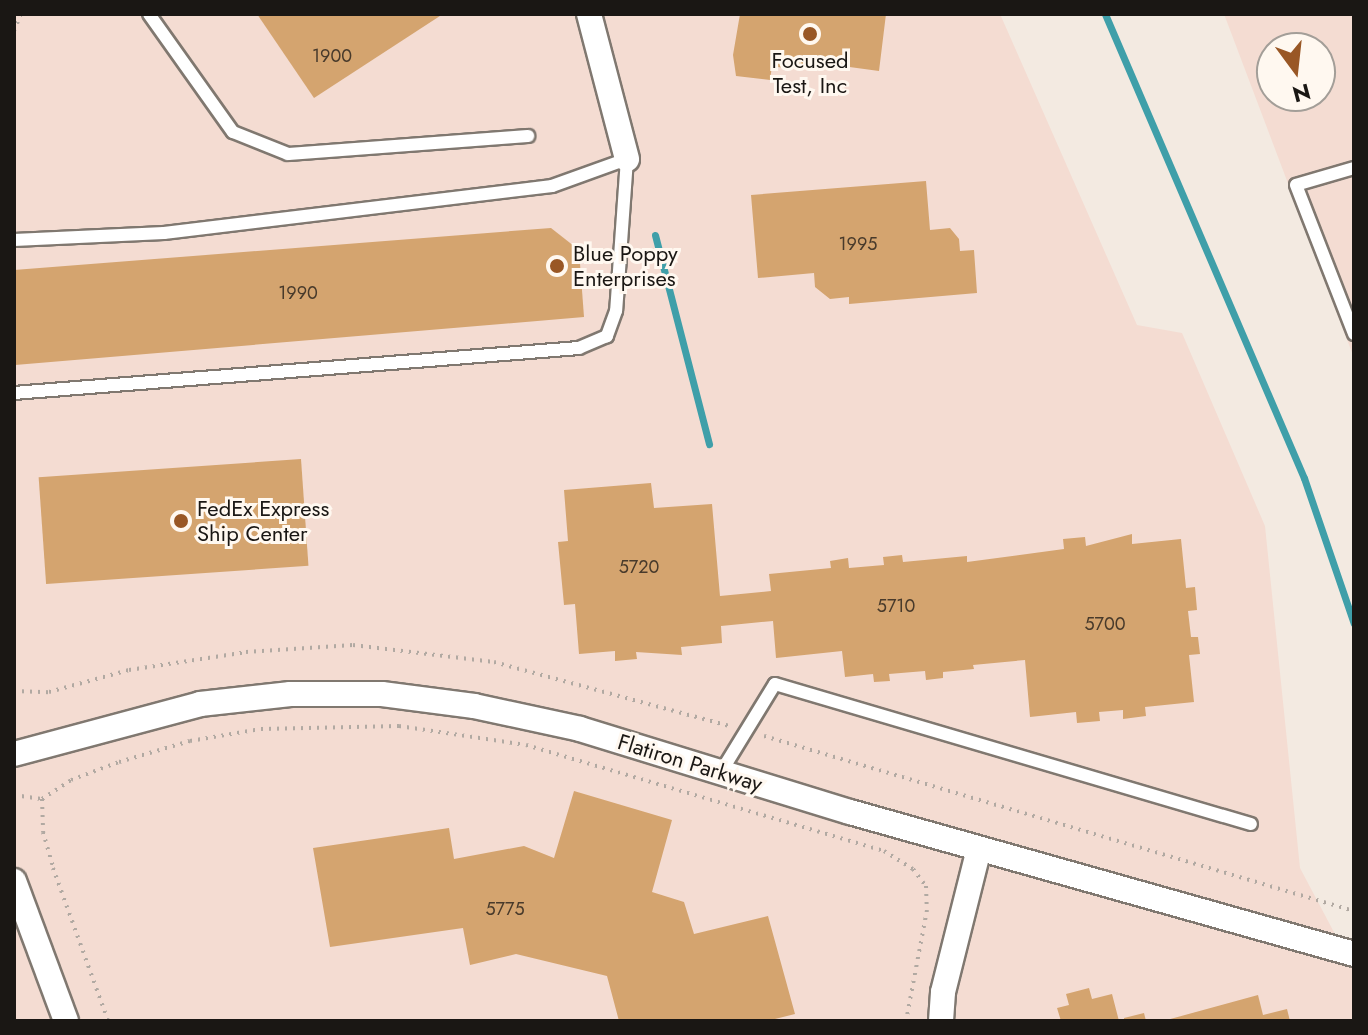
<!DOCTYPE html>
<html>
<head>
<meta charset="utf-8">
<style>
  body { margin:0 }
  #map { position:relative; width:1368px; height:1035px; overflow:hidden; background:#f3eae1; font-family:Jost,sans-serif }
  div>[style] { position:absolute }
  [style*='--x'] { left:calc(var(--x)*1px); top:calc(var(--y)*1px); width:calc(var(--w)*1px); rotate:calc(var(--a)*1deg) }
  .commercial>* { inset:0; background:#f4dcd2 }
  .stream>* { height:7px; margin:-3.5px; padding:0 3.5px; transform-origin:3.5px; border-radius:3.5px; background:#3f9fa9 }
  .building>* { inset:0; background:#d4a46f; transform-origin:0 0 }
  .path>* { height:4px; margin-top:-2px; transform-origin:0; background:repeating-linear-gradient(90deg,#b1a9a2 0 2px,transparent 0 8px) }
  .roads { filter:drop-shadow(2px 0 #807870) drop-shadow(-2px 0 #807870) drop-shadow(0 2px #807870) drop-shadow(0 -2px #807870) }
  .service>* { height:12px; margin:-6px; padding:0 6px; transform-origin:6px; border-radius:6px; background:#fff }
  .minor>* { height:24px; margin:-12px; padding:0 12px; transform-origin:12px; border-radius:12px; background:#fff }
  .dots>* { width:22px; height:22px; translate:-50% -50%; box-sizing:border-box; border:4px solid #fff8f0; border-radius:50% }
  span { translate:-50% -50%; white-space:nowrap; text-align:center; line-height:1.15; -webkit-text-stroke:6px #fff8f0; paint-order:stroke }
  .number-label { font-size:18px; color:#483a2b }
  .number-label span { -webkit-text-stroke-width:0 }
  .poi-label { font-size:22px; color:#1a1714 }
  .left { translate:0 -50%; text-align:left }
  .street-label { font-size:22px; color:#1a1714 }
  .frame { position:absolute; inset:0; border:16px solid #1a1714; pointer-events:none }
  .north { position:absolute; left:1256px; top:32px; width:80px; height:80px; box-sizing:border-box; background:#fff8f0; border:2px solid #a39e98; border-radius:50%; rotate:165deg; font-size:22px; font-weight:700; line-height:32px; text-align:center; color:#1a1714 }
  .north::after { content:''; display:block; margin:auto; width:28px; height:36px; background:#995725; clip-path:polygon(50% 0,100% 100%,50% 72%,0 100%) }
</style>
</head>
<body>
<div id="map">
  <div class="commercial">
    <div style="clip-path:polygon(14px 14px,1000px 14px,1137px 325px,1182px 333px,1265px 526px,1300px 868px,1354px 970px,1354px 1021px,14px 1021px)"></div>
    <div style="clip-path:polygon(evenodd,1224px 14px,1354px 14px,1354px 358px,1224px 14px,1272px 48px,1320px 48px,1320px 96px,1272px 96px,1272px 48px)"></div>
  </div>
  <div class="stream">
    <div style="--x:1105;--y:14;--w:505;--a:66.79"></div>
    <div style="--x:1304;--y:478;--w:154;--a:71.1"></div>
    <div style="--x:655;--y:235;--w:216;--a:75.5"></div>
  </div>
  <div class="building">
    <div style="clip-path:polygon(257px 14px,443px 14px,314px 98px)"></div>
    <div style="clip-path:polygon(740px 14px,886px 14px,879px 71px,820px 63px,818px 68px,798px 66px,785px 59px,784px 68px,772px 66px,770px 80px,736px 76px,733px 55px)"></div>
    <div style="clip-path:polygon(926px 181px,930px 230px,950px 228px,959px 239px,960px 251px,974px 250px,977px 293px,849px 304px,849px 297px,830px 299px,815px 287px,814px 273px,758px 278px,751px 195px)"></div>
    <div style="clip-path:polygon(551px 228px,579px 250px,584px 317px,15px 365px,14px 270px)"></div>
    <div style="left:301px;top:459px;width:107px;height:263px;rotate:86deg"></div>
    <div style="clip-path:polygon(651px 483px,654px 508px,712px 504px,720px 596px,771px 591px,769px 574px,831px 568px,830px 561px,848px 558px,849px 568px,884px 565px,883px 557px,902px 555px,903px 562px,967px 556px,967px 562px,1064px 549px,1063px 539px,1085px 537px,1086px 546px,1132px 534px,1132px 544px,1181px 539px,1186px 588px,1195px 587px,1197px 610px,1188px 611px,1191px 637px,1198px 637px,1200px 654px,1189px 655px,1194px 702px,1145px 707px,1146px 716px,1123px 719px,1123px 710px,1099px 712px,1100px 721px,1077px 723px,1076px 712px,1030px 717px,1025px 660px,973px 665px,974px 669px,943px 672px,943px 678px,926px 680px,925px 671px,889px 674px,890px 681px,874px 682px,873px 674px,845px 677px,842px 651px,776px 658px,773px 621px,721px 626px,722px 643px,681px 647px,682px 655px,636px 652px,637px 659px,615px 661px,615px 651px,579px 654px,575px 604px,564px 605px,558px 542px,568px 541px,564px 490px)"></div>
    <div style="clip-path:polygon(574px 791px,672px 820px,652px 892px,684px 902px,694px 934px,768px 916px,795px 1014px,767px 1021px,619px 1021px,607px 976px,516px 954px,470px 965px,463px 928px,330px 947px,313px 848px,449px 828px,454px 859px,524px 846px,554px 858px)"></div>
    <div style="clip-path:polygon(1089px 988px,1092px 999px,1112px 994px,1119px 1021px,1061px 1021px,1057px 1008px,1069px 1005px,1066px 994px)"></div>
    <div style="clip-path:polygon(1258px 995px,1263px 1015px,1287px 1009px,1290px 1021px,1163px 1021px)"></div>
    <div style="clip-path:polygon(1144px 1013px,1146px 1021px,1124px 1021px,1124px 1018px)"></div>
  </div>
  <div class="path">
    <div style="--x:14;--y:31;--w:18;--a:-68"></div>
    <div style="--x:14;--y:691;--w:35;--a:2"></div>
    <div style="--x:49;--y:692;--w:83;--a:-15.4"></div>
    <div style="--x:129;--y:670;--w:118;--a:-8.7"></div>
    <div style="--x:246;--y:652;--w:107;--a:-3.7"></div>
    <div style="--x:353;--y:645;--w:142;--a:6.9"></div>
    <div style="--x:494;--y:662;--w:244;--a:15.2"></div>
    <div style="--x:764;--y:736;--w:615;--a:16.52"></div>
    <div style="--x:14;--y:795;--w:28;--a:8"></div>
    <div style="--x:42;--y:799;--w:35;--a:-33"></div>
    <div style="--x:71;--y:780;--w:51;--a:-20.6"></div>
    <div style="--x:119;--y:762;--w:74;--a:-16.5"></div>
    <div style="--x:190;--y:741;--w:72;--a:-9.6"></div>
    <div style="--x:261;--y:729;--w:138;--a:-1.2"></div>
    <div style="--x:399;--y:726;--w:128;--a:8.5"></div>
    <div style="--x:526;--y:745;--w:373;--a:16.5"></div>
    <div style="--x:884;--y:851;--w:34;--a:32"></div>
    <div style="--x:913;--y:869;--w:21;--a:53"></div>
    <div style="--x:926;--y:886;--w:24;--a:88"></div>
    <div style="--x:927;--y:910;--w:113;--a:100.7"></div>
    <div style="--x:42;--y:799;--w:33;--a:88"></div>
    <div style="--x:43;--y:832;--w:37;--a:74"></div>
    <div style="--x:53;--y:868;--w:163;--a:70.2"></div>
  </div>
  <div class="roads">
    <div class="service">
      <div style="--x:149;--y:14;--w:145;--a:54.6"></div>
      <div style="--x:233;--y:132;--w:59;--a:21.8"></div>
      <div style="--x:288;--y:154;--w:241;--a:-4.3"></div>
      <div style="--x:1354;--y:168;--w:60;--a:163.7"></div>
      <div style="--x:1296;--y:185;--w:160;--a:68.7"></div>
      <div style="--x:14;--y:240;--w:150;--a:-2.7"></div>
      <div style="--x:164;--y:233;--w:391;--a:-6.9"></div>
      <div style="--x:552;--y:186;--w:80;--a:-19.8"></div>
      <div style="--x:627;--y:159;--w:152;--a:94.1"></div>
      <div style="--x:616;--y:311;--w:27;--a:110"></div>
      <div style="--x:607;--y:336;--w:30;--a:157"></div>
      <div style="--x:579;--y:348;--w:567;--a:175.45"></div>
      <div style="--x:721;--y:772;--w:103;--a:-58.5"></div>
      <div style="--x:775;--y:684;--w:496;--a:16.4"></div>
    </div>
    <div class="minor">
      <div style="--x:589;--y:14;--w:150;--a:75.3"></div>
      <div style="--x:14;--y:754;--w:193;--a:-15"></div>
      <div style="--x:200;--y:704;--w:91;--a:-6.3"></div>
      <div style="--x:290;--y:694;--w:92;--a:0"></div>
      <div style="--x:382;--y:694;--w:93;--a:7.4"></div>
      <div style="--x:474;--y:706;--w:108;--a:12.2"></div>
      <div style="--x:580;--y:729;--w:282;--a:17.1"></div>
      <div style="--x:850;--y:812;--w:524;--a:15.73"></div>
      <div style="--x:14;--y:881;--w:149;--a:69.6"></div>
      <div style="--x:941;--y:1021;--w:29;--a:-86"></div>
      <div style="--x:943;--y:992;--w:147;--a:-75.9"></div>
    </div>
  </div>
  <div class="dots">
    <div style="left:810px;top:34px;background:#995725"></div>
    <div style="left:557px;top:266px;background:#995725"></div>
    <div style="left:181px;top:521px;background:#995725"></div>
  </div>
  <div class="number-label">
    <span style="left:332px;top:56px">1900</span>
    <span style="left:858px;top:244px">1995</span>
    <span style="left:298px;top:293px">1990</span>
    <span style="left:639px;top:567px">5720</span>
    <span style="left:896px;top:606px">5710</span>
    <span style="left:1105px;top:624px">5700</span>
    <span style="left:505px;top:909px">5775</span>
  </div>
  <div class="poi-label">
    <span style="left:810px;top:73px">Focused<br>Test, Inc</span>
    <span class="left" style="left:573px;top:266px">Blue Poppy<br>Enterprises</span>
    <span class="left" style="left:197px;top:521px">FedEx Express<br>Ship Center</span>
  </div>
  <div class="street-label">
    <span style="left:690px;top:763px;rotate:17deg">Flatiron Parkway</span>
  </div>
  <div class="frame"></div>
  <div class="north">N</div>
</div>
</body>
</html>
